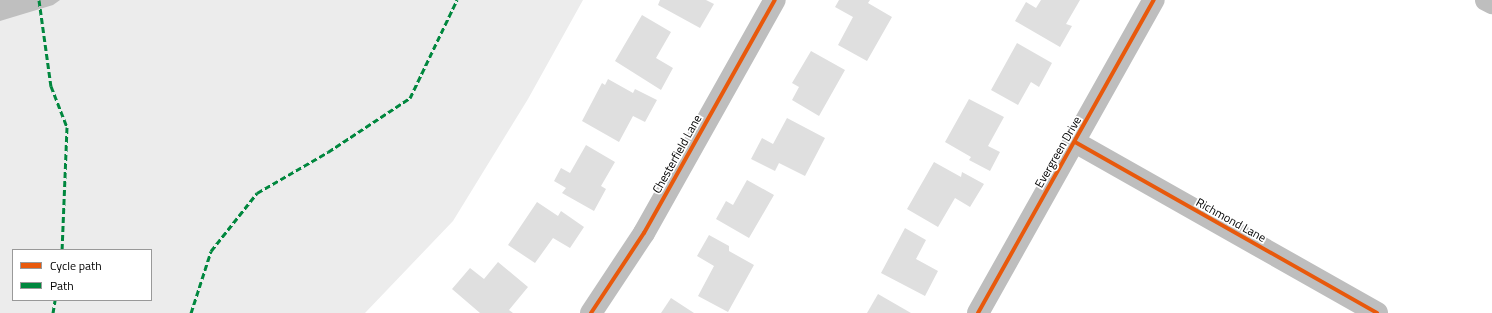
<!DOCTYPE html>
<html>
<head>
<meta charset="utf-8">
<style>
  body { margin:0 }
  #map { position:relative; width:1492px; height:313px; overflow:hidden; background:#fff; font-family:"Titillium Web",sans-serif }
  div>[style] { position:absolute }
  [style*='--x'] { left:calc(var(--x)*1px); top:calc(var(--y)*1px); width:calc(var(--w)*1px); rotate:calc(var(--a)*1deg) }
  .green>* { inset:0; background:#ececec }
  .water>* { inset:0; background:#bfbfbf }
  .building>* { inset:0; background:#dfdfdf }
  .minor>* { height:22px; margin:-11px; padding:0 11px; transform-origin:11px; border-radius:11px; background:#bebebe }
  .quiet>* { height:3px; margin-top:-1.5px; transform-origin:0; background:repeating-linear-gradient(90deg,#00873e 0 6px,transparent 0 9px) }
  .cycleway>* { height:4px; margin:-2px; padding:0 2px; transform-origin:2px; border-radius:2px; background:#e8590c }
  span { translate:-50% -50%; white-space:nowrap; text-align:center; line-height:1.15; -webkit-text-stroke:3.5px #fff; paint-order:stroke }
  .street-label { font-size:12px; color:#000 }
  .legend { position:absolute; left:12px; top:249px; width:140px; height:52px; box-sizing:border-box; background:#fff; border:1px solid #999; margin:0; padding:5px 7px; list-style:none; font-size:12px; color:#000 }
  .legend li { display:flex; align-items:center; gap:8px; height:20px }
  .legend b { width:20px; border:1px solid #999 }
</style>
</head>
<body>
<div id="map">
  <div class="green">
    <div style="clip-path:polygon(evenodd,0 0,583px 0,528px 99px,453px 221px,365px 313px,0 313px,0 0,13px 250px,151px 250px,151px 300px,13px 300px,13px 250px)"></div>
  </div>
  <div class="water">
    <div style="clip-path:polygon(0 0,60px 0,53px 5px,0 21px)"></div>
  </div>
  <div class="building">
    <div style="clip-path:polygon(660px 0,706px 0,714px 4px,700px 28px,658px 5px)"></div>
    <div style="clip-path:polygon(839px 0,870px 0,868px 3px,892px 17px,867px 61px,838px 45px,853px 17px,835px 7px)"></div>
    <div style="clip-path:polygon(1041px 0,1080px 0,1066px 24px,1072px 26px,1060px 47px,1015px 21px,1026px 2px,1036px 8px)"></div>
    <div style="clip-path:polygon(642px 15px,671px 32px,656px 58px,673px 68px,661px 90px,615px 61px)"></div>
    <div style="clip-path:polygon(1017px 43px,1052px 63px,1039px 87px,1031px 82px,1018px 105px,991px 90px)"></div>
    <div style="clip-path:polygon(811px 51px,845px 70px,819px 116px,792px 100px,799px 87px,792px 83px)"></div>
    <div style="clip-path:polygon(608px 79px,633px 93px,635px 89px,657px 100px,645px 122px,633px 116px,619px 142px,582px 121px,602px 83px,605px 85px)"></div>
    <div style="clip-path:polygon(969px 99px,1004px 117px,988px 146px,1000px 152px,990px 171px,969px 160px,971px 157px,945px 142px)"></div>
    <div style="clip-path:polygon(787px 118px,825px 138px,805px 176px,779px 163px,775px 171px,751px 159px,762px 138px,773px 144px)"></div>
    <div style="clip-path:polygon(586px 145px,615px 162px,601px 186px,606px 189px,594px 211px,562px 193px,566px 188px,554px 181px,561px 168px,570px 173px)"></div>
    <div style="clip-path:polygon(934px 162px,961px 177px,962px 172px,984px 184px,970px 207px,955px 198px,938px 227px,907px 209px)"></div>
    <div style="clip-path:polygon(747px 180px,774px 195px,749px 238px,716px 219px,726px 201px,733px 205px)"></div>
    <div style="clip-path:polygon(537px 202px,558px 216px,561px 211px,584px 227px,570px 248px,553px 238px,535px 263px,508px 245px)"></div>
    <div style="clip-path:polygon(905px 228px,926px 240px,916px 259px,938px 271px,925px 296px,881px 273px)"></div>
    <div style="clip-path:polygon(709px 235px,729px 246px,729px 251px,754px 265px,728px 312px,698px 296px,714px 266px,697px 256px)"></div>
    <div style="clip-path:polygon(498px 262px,528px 287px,509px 310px,513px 313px,480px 313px,452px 289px,470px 268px,484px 279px)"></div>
    <div style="clip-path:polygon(878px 294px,911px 313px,867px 313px)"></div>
    <div style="clip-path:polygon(671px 298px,694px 313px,661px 313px)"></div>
  </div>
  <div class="minor">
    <div style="--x:1486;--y:0;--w:7;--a:27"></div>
    <div style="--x:1075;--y:142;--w:347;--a:29.5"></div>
    <div style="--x:591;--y:313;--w:96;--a:-56.5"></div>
    <div style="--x:644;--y:233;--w:267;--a:-60.7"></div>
    <div style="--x:978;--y:313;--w:359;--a:-60.7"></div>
  </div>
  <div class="quiet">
    <div style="--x:39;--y:0;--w:87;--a:82.1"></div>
    <div style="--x:51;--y:86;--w:44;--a:68.7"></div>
    <div style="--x:67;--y:127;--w:123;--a:92.3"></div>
    <div style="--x:53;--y:313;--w:13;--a:-81"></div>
    <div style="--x:191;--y:313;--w:65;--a:-72.1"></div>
    <div style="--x:211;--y:251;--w:74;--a:-51.6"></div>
    <div style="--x:257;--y:193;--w:82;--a:-30"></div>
    <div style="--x:328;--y:152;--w:98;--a:-33.4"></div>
    <div style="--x:410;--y:98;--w:109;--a:-64.4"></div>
  </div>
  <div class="cycleway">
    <div style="--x:1075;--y:142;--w:347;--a:29.5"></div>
    <div style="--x:591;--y:313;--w:96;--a:-56.5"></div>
    <div style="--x:644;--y:233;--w:267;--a:-60.7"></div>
    <div style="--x:978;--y:313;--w:359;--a:-60.7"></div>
  </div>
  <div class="street-label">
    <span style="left:1058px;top:152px;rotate:-60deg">Evergreen Drive</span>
    <span style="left:677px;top:154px;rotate:-61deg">Chesterfield Lane</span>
    <span style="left:1231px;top:220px;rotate:29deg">Richmond Lane</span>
  </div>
  <ul class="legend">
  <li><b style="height:5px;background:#e8590c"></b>Cycle path</li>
  <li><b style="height:5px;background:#00873e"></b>Path</li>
  </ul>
</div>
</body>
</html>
